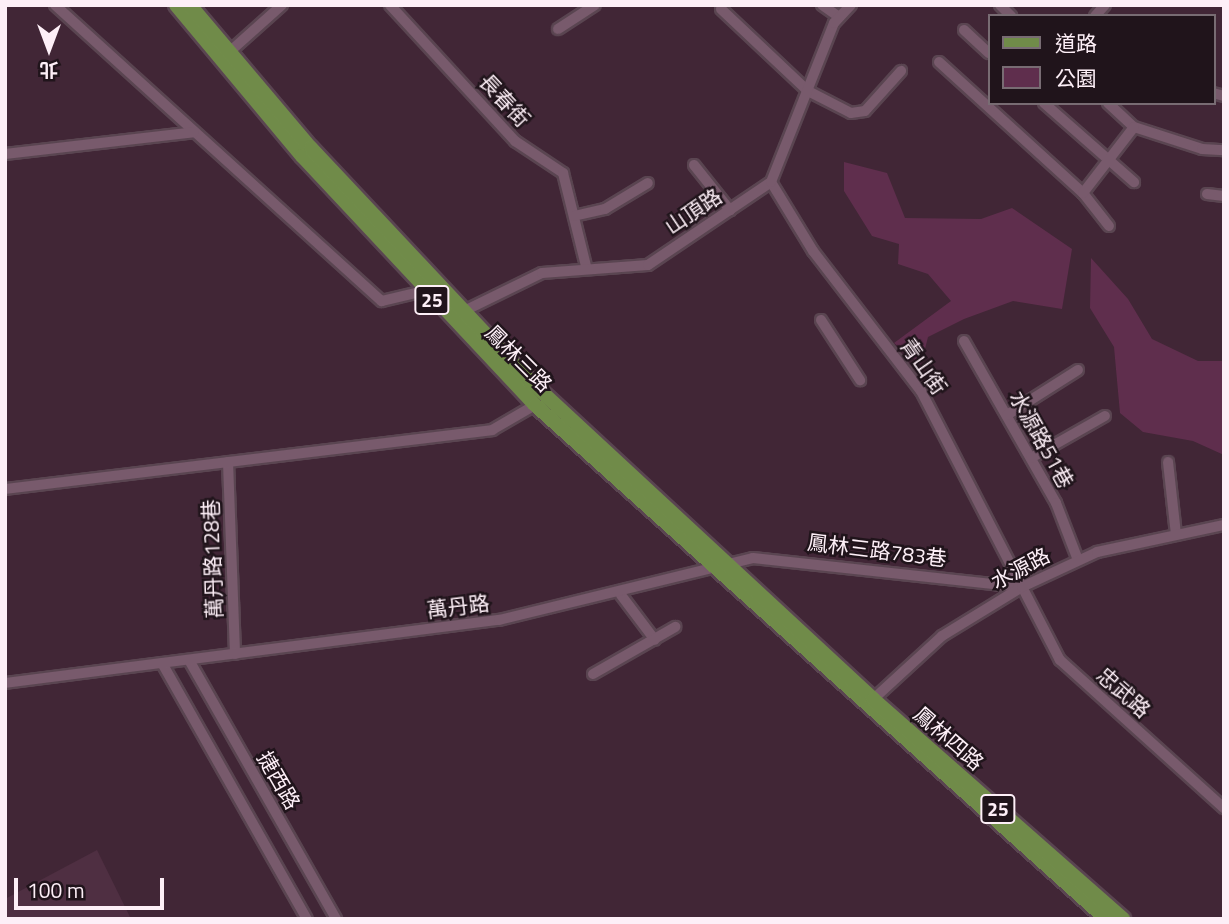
<!DOCTYPE html>
<html>
<head>
<meta charset="utf-8">
<style>
  body { margin:0 }
  #map { position:relative; width:1229px; height:924px; overflow:hidden; background:#412636; font-family:"Titillium Web","Noto Sans TC",sans-serif }
  div>[style] { position:absolute }
  [style*='--x'] { left:calc(var(--x)*1px); top:calc(var(--y)*1px); width:calc(var(--w)*1px); rotate:calc(var(--a)*1deg) }
  .built>* { inset:0; background:#4f2f42 }
  .green>* { inset:0; background:#5f2e4d }
  .roads { filter:drop-shadow(2px 0 #5a4551) drop-shadow(-2px 0 #5a4551) drop-shadow(0 2px #5a4551) drop-shadow(0 -2px #5a4551) }
  .minor>* { height:10px; margin:-5px; padding:0 5px; transform-origin:5px; border-radius:5px; background:#785a6c }
  .major>* { height:14px; margin:-7px; padding:0 7px; transform-origin:7px; border-radius:7px; background:#708b49 }
  span { translate:-50% -50%; white-space:nowrap; text-align:center; line-height:1.15; -webkit-text-stroke:5px #20141b; paint-order:stroke }
  .shield-label span { padding:2px 5px; background:#20141b; border:2px solid; border-radius:5px; -webkit-text-stroke-width:0 }
  .shield-label { font-size:19px; color:#fdeff7; font-weight:700 }
  .street-label { font-size:21px; color:#fdeff7 }
  .frame { position:absolute; inset:0; border:7px solid #fdeff7; pointer-events:none }
  .legend { position:absolute; left:988px; top:14px; width:228px; height:91px; box-sizing:border-box; background:#20141b; border:2px solid #786c73; margin:0; padding:9px 12px; list-style:none; font-size:21px; color:#fdeff7 }
  .legend li { display:flex; align-items:center; gap:14px; height:35px }
  .legend b { width:35px; border:2px solid #786c73 }
  .north { position:absolute; left:14px; top:14px; width:70px; height:70px; -webkit-text-stroke:5px #20141b; paint-order:stroke; rotate:180deg; font-size:19px; font-weight:700; line-height:28px; text-align:center; color:#fdeff7 }
  .north::after { content:''; display:block; margin:auto; width:24px; height:32px; background:#fdeff7; clip-path:polygon(50% 0,100% 100%,50% 72%,0 100%) }
  .scale { position:absolute; left:14px; top:878px; width:150px; height:32px; box-sizing:border-box; border:4px solid #fdeff7; border-top:0; padding-left:9px; font-size:21px; line-height:24px; white-space:nowrap; color:#fdeff7; -webkit-text-stroke:5px #20141b; paint-order:stroke }
</style>
</head>
<body>
<div id="map">
  <div class="built">
    <div style="clip-path:polygon(97px 850px,131px 919px,5px 919px,5px 899px)"></div>
  </div>
  <div class="green">
    <div style="clip-path:polygon(844px 162px,887px 173px,905px 218px,981px 219px,1012px 208px,1072px 249px,1062px 309px,1013px 301px,964px 319px,928px 337px,921px 365px,894px 343px,951px 301px,928px 274px,898px 264px,899px 244px,872px 236px,844px 191px)"></div>
    <div style="clip-path:polygon(1091px 258px,1128px 299px,1152px 339px,1198px 361px,1224px 361px,1224px 455px,1193px 441px,1143px 432px,1120px 413px,1114px 347px,1090px 308px)"></div>
  </div>
  <div class="roads">
    <div class="minor">
      <div style="--x:55;--y:5;--w:441;--a:42.2"></div>
      <div style="--x:382;--y:301;--w:43;--a:-13.4"></div>
      <div style="--x:390;--y:5;--w:185;--a:47.4"></div>
      <div style="--x:515;--y:141;--w:58;--a:33.7"></div>
      <div style="--x:563;--y:173;--w:96;--a:76.1"></div>
      <div style="--x:822;--y:5;--w:19;--a:35"></div>
      <div style="--x:1000;--y:5;--w:16;--a:45"></div>
      <div style="--x:721;--y:9;--w:120;--a:43.3"></div>
      <div style="--x:808;--y:91;--w:48;--a:27.1"></div>
      <div style="--x:851;--y:113;--w:14;--a:-8"></div>
      <div style="--x:865;--y:111;--w:54;--a:-48"></div>
      <div style="--x:1095;--y:16;--w:15;--a:-48"></div>
      <div style="--x:558;--y:29;--w:44;--a:-33"></div>
      <div style="--x:964;--y:30;--w:34;--a:43"></div>
      <div style="--x:226;--y:55;--w:75;--a:-41.8"></div>
      <div style="--x:939;--y:62;--w:195;--a:42.3"></div>
      <div style="--x:1083;--y:193;--w:42;--a:51.8"></div>
      <div style="--x:1213;--y:93;--w:11;--a:15"></div>
      <div style="--x:1044;--y:103;--w:120;--a:41.3"></div>
      <div style="--x:1108;--y:103;--w:35;--a:43"></div>
      <div style="--x:1134;--y:127;--w:71;--a:17.9"></div>
      <div style="--x:1202;--y:149;--w:22;--a:3"></div>
      <div style="--x:5;--y:154;--w:190;--a:-6.6"></div>
      <div style="--x:694;--y:165;--w:58;--a:51.3"></div>
      <div style="--x:771;--y:182;--w:81;--a:58.7"></div>
      <div style="--x:813;--y:251;--w:177;--a:52.4"></div>
      <div style="--x:921;--y:391;--w:303;--a:62.7"></div>
      <div style="--x:1060;--y:660;--w:221;--a:42.1"></div>
      <div style="--x:1083;--y:193;--w:83;--a:-52.3"></div>
      <div style="--x:1207;--y:194;--w:17;--a:7"></div>
      <div style="--x:574;--y:216;--w:32;--a:-13"></div>
      <div style="--x:605;--y:209;--w:50;--a:-31.2"></div>
      <div style="--x:460;--y:313;--w:91;--a:-26"></div>
      <div style="--x:542;--y:273;--w:106;--a:-4.3"></div>
      <div style="--x:648;--y:265;--w:148;--a:-34"></div>
      <div style="--x:771;--y:182;--w:171;--a:-68.4"></div>
      <div style="--x:834;--y:23;--w:25;--a:-47"></div>
      <div style="--x:821;--y:320;--w:72;--a:57"></div>
      <div style="--x:964;--y:341;--w:186;--a:60.4"></div>
      <div style="--x:1056;--y:503;--w:61;--a:68.9"></div>
      <div style="--x:1007;--y:415;--w:84;--a:-32.4"></div>
      <div style="--x:1031;--y:458;--w:85;--a:-29.6"></div>
      <div style="--x:228;--y:462;--w:192;--a:87.9"></div>
      <div style="--x:1168;--y:462;--w:73;--a:83.7"></div>
      <div style="--x:5;--y:489;--w:491;--a:-6.9"></div>
      <div style="--x:492;--y:430;--w:50;--a:-30.2"></div>
      <div style="--x:621;--y:595;--w:56;--a:52.9"></div>
      <div style="--x:189;--y:660;--w:298;--a:60.4"></div>
      <div style="--x:162;--y:663;--w:294;--a:60.5"></div>
      <div style="--x:593;--y:674;--w:95;--a:-29.8"></div>
      <div style="--x:5;--y:683;--w:498;--a:-7.3"></div>
      <div style="--x:499;--y:620;--w:261;--a:-13.7"></div>
      <div style="--x:753;--y:558;--w:271;--a:6.2"></div>
      <div style="--x:868;--y:704;--w:100;--a:-42.6"></div>
      <div style="--x:942;--y:636;--w:94;--a:-31.5"></div>
      <div style="--x:1022;--y:587;--w:83;--a:-25"></div>
      <div style="--x:1097;--y:552;--w:130;--a:-12"></div>
    </div>
    <div class="major">
      <div style="--x:176;--y:5;--w:197;--a:50.2"></div>
      <div style="--x:302;--y:156;--w:341;--a:46.9"></div>
      <div style="--x:535;--y:405;--w:768;--a:41.99"></div>
      <div style="--x:190;--y:5;--w:187;--a:49.8"></div>
      <div style="--x:311;--y:148;--w:321;--a:46.8"></div>
      <div style="--x:531;--y:382;--w:466;--a:42.8"></div>
      <div style="--x:873;--y:699;--w:333;--a:41.3"></div>
    </div>
  </div>
  <div class="shield-label">
    <span style="left:432px;top:300px">25</span>
    <span style="left:998px;top:809px">25</span>
  </div>
  <div class="street-label">
    <span style="left:505px;top:100px;rotate:47deg">長春街</span>
    <span style="left:693px;top:211px;rotate:-34deg">山頂路</span>
    <span style="left:519px;top:358px;rotate:45deg">鳳林三路</span>
    <span style="left:924px;top:366px;rotate:55deg">青山街</span>
    <span style="left:1042px;top:439px;rotate:61deg">水源路51巷</span>
    <span style="left:877px;top:550px;rotate:7deg">鳳林三路783巷</span>
    <span style="left:212px;top:559px;rotate:-92deg">萬丹路128巷</span>
    <span style="left:1020px;top:568px;rotate:-28deg">水源路</span>
    <span style="left:458px;top:606px;rotate:-7deg">萬丹路</span>
    <span style="left:1124px;top:692px;rotate:42deg">忠武路</span>
    <span style="left:949px;top:738px;rotate:41deg">鳳林四路</span>
    <span style="left:279px;top:780px;rotate:60deg">捷西路</span>
  </div>
  <div class="frame"></div>
  <ul class="legend">
  <li><b style="height:9px;background:#708b49"></b>道路</li>
  <li><b style="height:19px;background:#5f2e4d"></b>公園</li>
  </ul>
  <div class="north">北</div>
  <div class="scale">100 m</div>
</div>
</body>
</html>
